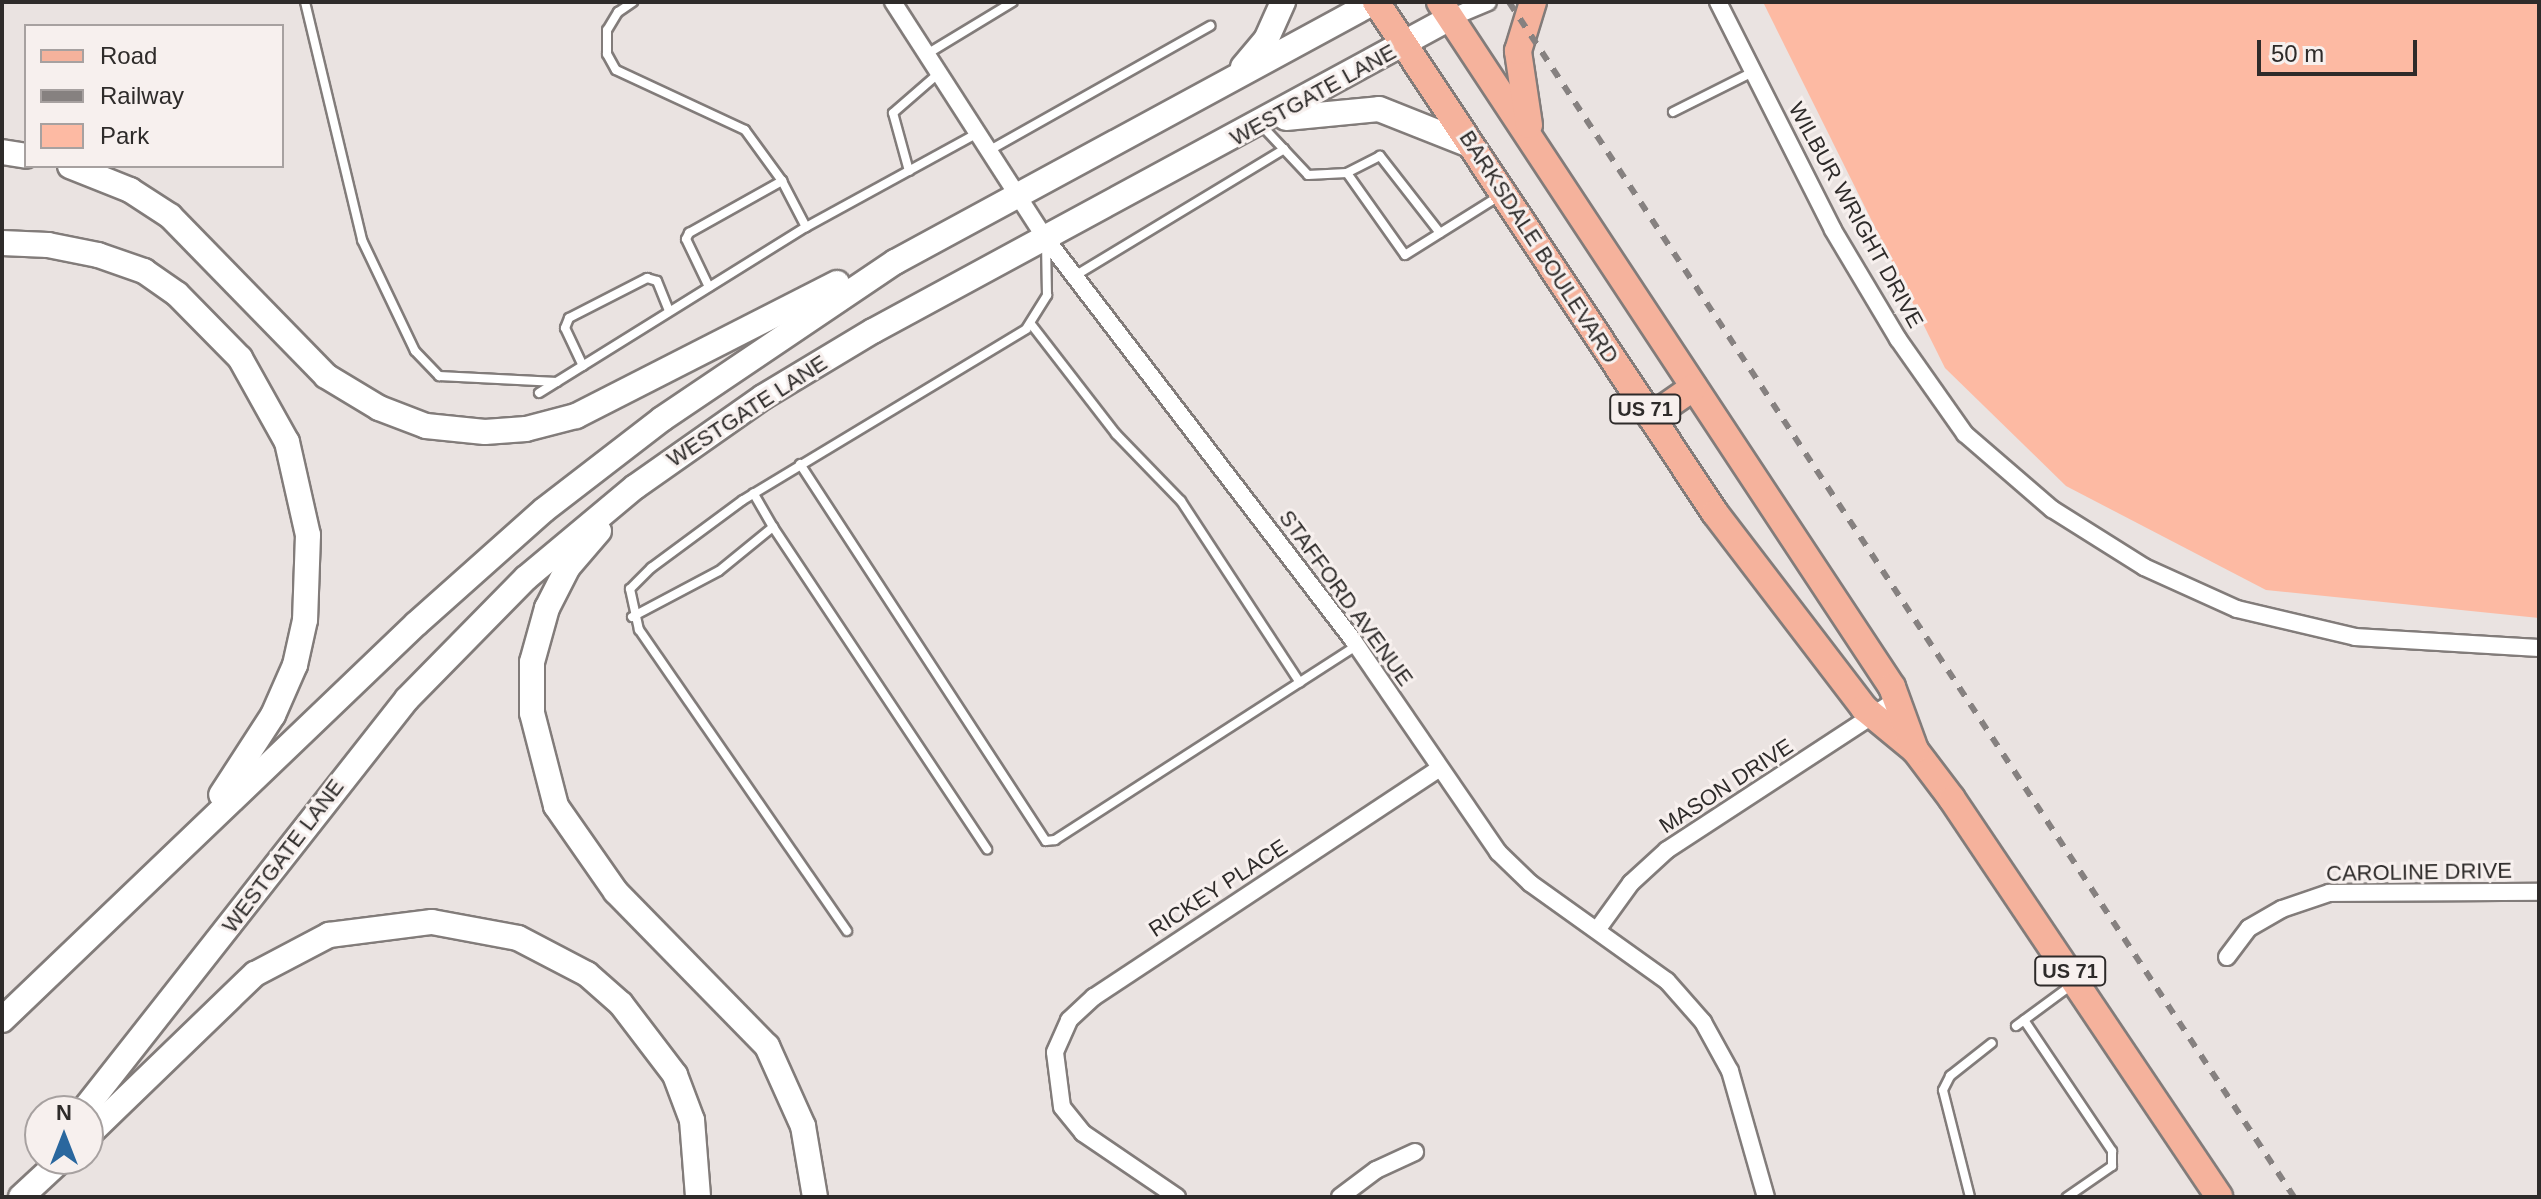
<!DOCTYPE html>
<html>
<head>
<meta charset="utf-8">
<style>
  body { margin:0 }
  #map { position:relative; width:2541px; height:1199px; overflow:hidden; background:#eae3e1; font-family:Helvetica,sans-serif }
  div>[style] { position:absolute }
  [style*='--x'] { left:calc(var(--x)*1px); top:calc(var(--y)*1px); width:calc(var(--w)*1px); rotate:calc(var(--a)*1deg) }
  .green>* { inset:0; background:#fdbaa3 }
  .roads { filter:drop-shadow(2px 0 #827c7a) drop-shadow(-2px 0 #827c7a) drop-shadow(0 2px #827c7a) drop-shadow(0 -2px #827c7a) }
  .service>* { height:8px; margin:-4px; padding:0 4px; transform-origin:4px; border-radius:4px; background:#fff }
  .minor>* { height:16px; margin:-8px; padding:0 8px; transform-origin:8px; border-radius:8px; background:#fff }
  .secondary>* { height:24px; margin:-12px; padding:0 12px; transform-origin:12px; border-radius:12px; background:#fff }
  .primary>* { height:26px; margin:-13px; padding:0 13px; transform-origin:13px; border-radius:13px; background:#f5b29c }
  .rail>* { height:6px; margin-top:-3px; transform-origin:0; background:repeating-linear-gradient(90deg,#868180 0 10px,transparent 0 20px) }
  span { translate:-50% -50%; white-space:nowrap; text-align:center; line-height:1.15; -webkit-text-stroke:6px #f7f0ee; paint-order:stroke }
  .shield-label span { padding:2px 6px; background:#f7f0ee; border:2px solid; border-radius:6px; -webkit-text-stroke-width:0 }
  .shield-label { font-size:20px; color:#2e2b2a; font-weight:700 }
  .street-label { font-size:22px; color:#2e2b2a }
  .frame { position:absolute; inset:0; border:4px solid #2e2b2a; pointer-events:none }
  .legend { position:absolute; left:24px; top:24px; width:260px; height:144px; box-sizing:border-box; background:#f7f0ee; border:2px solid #a7a1a0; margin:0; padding:10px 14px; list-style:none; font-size:24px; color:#2e2b2a }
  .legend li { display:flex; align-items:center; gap:16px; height:40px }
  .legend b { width:40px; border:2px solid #a7a1a0 }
  .north { position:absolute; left:24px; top:1095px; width:80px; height:80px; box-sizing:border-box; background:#f7f0ee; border:2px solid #a7a1a0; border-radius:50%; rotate:0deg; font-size:22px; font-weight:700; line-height:32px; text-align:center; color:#2e2b2a }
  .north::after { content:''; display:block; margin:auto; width:28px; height:36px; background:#2a679e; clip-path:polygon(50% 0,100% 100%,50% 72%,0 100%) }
  .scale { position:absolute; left:2257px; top:40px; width:160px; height:36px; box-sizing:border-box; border:4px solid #2e2b2a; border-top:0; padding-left:10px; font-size:24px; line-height:28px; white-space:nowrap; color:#2e2b2a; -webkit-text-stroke:6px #f7f0ee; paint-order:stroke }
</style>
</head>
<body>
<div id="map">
  <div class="green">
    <div style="clip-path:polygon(1763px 2px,2539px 2px,2539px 618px,2266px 590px,2066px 486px,1945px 368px)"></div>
  </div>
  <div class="roads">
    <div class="service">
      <div style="--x:305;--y:2;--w:245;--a:76.5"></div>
      <div style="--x:362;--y:240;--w:123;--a:64.5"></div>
      <div style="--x:415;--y:351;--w:35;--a:46"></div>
      <div style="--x:439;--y:376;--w:118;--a:2.9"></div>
      <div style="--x:633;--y:2;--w:18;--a:146"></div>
      <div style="--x:618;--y:12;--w:21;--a:121"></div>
      <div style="--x:607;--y:30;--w:24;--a:90"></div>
      <div style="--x:607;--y:54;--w:18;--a:61"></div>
      <div style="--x:616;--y:70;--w:142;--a:24.9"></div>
      <div style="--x:745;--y:130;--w:63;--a:54"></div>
      <div style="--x:927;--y:54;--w:100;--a:-31.2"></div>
      <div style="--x:1673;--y:112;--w:89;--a:-26.6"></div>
      <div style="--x:1262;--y:126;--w:67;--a:46.8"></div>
      <div style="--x:1308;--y:175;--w:39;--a:-3"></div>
      <div style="--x:990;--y:150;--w:253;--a:-29.4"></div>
      <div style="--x:909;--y:171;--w:60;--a:-105.4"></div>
      <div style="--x:893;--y:113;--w:61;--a:-41"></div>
      <div style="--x:1440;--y:233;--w:98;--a:-127.9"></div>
      <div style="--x:1380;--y:156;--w:37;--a:153"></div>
      <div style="--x:1347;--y:173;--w:100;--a:54.7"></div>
      <div style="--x:1405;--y:255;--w:111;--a:-32.1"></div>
      <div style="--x:1073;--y:277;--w:247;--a:-31.2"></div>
      <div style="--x:709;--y:287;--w:53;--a:-115.6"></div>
      <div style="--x:686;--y:239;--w:7;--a:-63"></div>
      <div style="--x:689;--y:233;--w:107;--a:-29.2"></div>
      <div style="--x:782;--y:181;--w:52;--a:62.4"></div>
      <div style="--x:1031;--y:324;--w:139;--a:52.3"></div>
      <div style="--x:1116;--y:434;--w:93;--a:45.9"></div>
      <div style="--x:1181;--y:501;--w:217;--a:56.8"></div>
      <div style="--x:583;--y:366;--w:42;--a:-115.3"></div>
      <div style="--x:565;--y:328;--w:11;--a:-68"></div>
      <div style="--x:569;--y:318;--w:88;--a:-27.1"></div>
      <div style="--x:647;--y:278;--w:10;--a:17"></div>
      <div style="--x:657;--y:281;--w:32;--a:68"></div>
      <div style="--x:539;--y:393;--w:314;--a:-31.9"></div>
      <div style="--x:806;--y:227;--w:196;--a:-28.7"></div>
      <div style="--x:800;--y:464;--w:450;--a:56.9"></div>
      <div style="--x:1046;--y:841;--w:9;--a:-6"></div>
      <div style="--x:1055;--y:840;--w:358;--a:-32.8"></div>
      <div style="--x:773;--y:527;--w:387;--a:56.4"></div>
      <div style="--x:632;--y:617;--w:98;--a:-27.9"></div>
      <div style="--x:719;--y:571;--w:70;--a:-39.2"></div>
      <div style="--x:773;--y:527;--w:39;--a:-120"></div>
      <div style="--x:847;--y:931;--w:366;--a:-124.6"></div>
      <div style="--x:639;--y:630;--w:42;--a:-102.4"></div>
      <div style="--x:630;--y:589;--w:30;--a:-45"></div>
      <div style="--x:651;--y:568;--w:114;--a:-36.5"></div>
      <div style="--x:743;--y:500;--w:331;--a:-31.1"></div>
      <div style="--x:1026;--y:329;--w:40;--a:-58"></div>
      <div style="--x:1047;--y:295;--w:51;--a:-91.1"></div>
      <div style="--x:2024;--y:1020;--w:158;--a:56.1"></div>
      <div style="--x:2112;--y:1151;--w:15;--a:90"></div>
      <div style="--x:2112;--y:1166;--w:55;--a:145.4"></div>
      <div style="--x:2016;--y:1026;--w:71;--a:-36.4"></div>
      <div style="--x:1970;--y:1197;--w:110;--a:-104.2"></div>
      <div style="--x:1943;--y:1090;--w:16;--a:-63"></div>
      <div style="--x:1950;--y:1076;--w:53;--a:-38.2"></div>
    </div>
    <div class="minor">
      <div style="--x:893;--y:2;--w:282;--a:57.2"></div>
      <div style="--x:1046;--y:239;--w:505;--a:52.56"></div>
      <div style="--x:1353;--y:640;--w:257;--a:55.6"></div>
      <div style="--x:1498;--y:852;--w:45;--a:44.1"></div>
      <div style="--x:1530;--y:883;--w:168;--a:35.6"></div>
      <div style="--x:1667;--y:981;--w:55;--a:48.7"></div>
      <div style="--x:1703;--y:1022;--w:56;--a:61.1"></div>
      <div style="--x:1730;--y:1071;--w:131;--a:74.1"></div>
      <div style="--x:1718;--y:2;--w:255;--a:63.2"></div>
      <div style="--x:1833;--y:230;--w:127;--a:59.2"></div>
      <div style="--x:1898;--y:339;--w:116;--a:54.8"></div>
      <div style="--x:1965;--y:434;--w:115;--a:40.8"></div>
      <div style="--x:2052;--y:509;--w:109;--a:32.2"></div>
      <div style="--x:2144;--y:567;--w:102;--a:24.3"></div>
      <div style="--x:2237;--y:609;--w:121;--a:13.3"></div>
      <div style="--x:2355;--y:637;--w:184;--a:3.4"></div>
      <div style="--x:1450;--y:18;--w:41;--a:-22.8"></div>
      <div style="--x:1597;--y:930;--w:58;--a:-54.1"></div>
      <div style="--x:1631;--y:883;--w:49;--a:-42.5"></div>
      <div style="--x:1667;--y:850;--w:276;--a:-33.2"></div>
      <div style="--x:2227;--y:957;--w:36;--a:-53"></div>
      <div style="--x:2249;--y:928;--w:38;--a:-30"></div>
      <div style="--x:2282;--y:909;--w:50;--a:-18.8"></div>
      <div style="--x:2329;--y:893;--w:210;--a:-0.3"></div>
      <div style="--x:1177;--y:1197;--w:114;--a:-145.8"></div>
      <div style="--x:1083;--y:1133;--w:33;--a:-129"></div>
      <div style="--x:1062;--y:1107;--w:55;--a:-97.3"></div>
      <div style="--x:1055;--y:1052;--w:35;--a:-66"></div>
      <div style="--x:1069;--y:1020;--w:34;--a:-43"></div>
      <div style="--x:1094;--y:997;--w:414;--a:-33.5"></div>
      <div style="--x:1340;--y:1197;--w:45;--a:-36.9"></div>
      <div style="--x:1376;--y:1170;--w:43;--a:-24.8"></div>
    </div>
    <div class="secondary">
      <div style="--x:1243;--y:67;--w:35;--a:-50"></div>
      <div style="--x:1266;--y:40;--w:42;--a:-65.9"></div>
      <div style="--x:1286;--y:118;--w:93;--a:-5.5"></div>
      <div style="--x:1379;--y:109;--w:100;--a:21.7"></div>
      <div style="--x:2;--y:152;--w:24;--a:9"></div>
      <div style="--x:70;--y:166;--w:65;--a:21.8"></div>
      <div style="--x:130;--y:190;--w:48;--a:33"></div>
      <div style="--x:170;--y:216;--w:223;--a:45.7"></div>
      <div style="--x:326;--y:376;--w:62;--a:31.1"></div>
      <div style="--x:379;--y:408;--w:50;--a:21"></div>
      <div style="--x:426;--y:426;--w:59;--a:5.8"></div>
      <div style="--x:485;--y:432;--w:41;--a:-4.2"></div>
      <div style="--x:526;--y:429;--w:52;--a:-14.6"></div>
      <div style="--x:576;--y:416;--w:293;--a:-27"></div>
      <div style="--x:2;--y:243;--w:46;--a:2.5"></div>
      <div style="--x:48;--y:245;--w:51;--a:11.3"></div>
      <div style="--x:98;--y:255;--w:49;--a:19.2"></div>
      <div style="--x:144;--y:271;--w:40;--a:34.9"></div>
      <div style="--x:177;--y:294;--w:90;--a:45.5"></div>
      <div style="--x:240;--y:358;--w:96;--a:60.8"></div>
      <div style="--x:287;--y:442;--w:95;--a:77.3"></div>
      <div style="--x:308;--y:535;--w:85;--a:92"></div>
      <div style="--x:305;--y:620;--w:46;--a:102.5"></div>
      <div style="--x:295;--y:665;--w:55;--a:113.7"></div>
      <div style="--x:273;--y:715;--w:95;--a:123"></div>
      <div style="--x:599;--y:531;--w:48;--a:130.7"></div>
      <div style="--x:568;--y:567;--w:46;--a:117.1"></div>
      <div style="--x:547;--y:608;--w:56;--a:105.5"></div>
      <div style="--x:532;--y:662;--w:51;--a:90"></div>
      <div style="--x:532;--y:713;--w:96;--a:75.5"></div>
      <div style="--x:556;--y:806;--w:105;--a:55.1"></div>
      <div style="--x:616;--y:892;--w:216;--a:45.6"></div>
      <div style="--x:767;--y:1046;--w:88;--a:65.8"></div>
      <div style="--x:803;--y:1126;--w:72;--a:80.4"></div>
      <div style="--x:2;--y:1020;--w:573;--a:-43.73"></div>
      <div style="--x:416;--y:624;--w:171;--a:-41.7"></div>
      <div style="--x:544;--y:510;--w:149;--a:-37.6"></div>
      <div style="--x:662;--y:419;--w:281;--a:-34"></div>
      <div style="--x:895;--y:262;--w:545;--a:-28.49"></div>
      <div style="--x:83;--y:1111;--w:524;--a:-51.82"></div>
      <div style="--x:407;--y:699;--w:170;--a:-45.5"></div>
      <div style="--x:526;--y:578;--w:142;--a:-39.9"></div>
      <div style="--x:635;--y:487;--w:156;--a:-35.1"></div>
      <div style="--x:763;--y:397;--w:128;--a:-31"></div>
      <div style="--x:873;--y:331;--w:656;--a:-28.48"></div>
      <div style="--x:88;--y:1135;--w:232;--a:-44"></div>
      <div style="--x:255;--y:974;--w:84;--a:-27.8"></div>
      <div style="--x:329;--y:935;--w:104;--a:-7.2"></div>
      <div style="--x:432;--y:922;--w:87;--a:10.5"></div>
      <div style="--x:518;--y:938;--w:78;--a:27.6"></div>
      <div style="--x:587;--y:974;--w:45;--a:41.4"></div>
      <div style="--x:621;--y:1004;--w:89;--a:52.7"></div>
      <div style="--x:675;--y:1075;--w:48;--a:69.3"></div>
      <div style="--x:692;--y:1120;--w:77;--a:85.5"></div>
      <div style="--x:21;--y:1197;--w:56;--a:-42.8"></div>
    </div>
    <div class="primary">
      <div style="--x:1376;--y:2;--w:613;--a:56.44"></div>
      <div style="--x:1715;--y:513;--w:245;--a:52.6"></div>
      <div style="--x:1864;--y:708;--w:66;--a:39.5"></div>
      <div style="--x:1915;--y:750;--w:61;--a:52.9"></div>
      <div style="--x:1952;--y:799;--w:479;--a:56.1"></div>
      <div style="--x:1440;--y:2;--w:821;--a:56.58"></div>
      <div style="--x:1892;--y:687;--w:67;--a:69.9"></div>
      <div style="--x:1529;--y:125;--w:75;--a:-98.5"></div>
      <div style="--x:1518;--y:51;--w:51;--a:-73"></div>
      <div style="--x:1651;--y:417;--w:52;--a:-34.9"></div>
    </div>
  </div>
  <div class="rail">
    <div style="--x:1509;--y:2;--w:1430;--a:56.7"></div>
  </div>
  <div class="shield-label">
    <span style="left:1645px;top:409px">US 71</span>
    <span style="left:2070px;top:971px">US 71</span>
  </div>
  <div class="street-label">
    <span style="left:1313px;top:95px;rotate:-29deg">WESTGATE LANE</span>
    <span style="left:1856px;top:215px;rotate:61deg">WILBUR WRIGHT DRIVE</span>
    <span style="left:1539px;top:247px;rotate:57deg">BARKSDALE BOULEVARD</span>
    <span style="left:747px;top:411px;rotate:-33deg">WESTGATE LANE</span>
    <span style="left:1346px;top:598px;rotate:54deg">STAFFORD AVENUE</span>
    <span style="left:1726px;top:786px;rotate:-33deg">MASON DRIVE</span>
    <span style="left:283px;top:856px;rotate:-53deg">WESTGATE LANE</span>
    <span style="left:2419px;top:872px;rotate:-1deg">CAROLINE DRIVE</span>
    <span style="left:1218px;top:888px;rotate:-33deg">RICKEY PLACE</span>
  </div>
  <div class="frame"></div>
  <ul class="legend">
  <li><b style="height:10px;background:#f5b29c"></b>Road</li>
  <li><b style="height:10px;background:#868180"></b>Railway</li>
  <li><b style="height:22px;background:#fdbaa3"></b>Park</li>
  </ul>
  <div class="north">N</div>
  <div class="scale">50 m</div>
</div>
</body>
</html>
